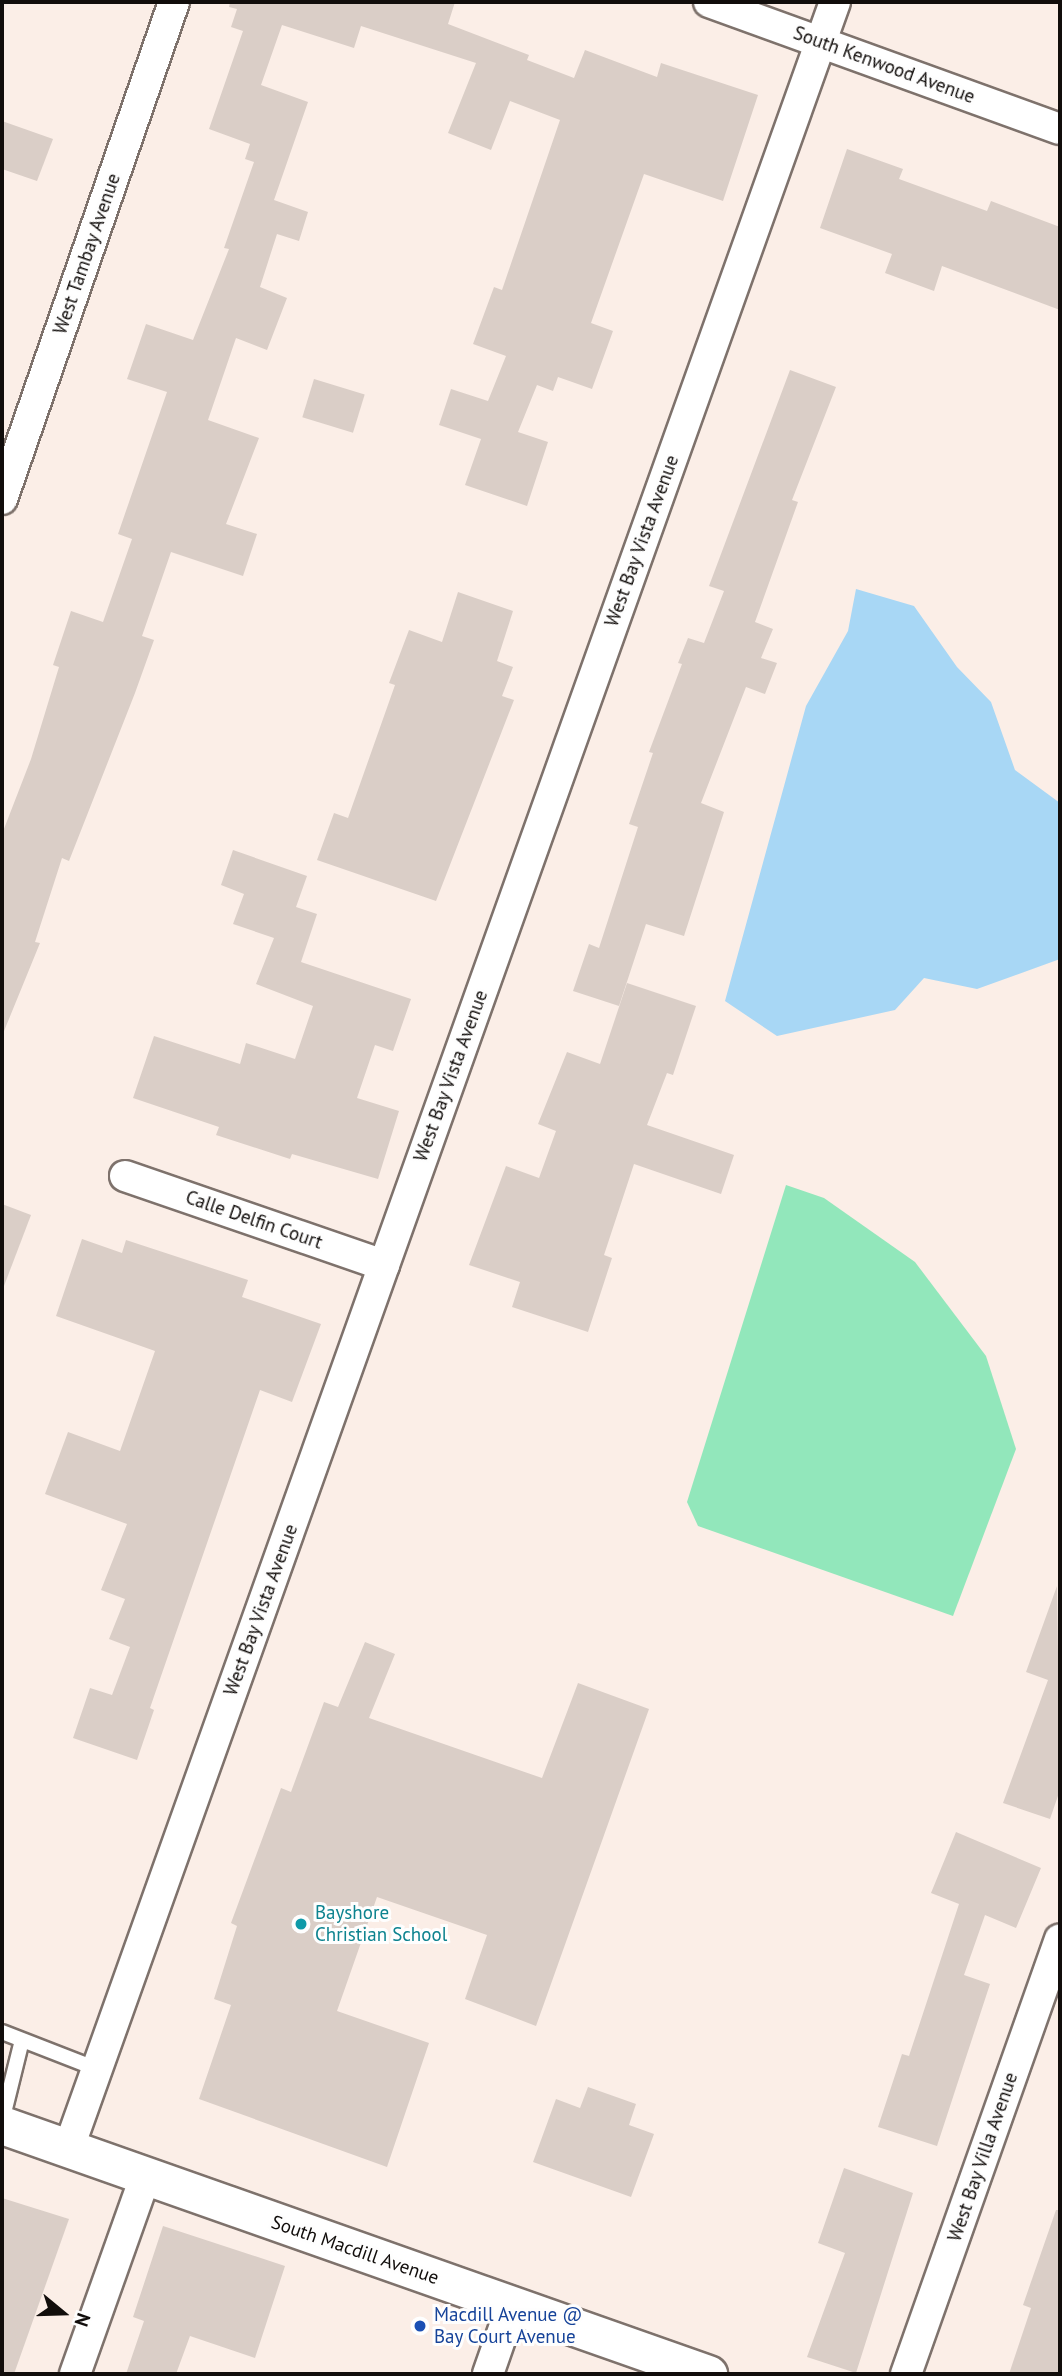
<!DOCTYPE html>
<html>
<head>
<meta charset="utf-8">
<style>
  body { margin:0 }
  #map { position:relative; width:1062px; height:2376px; overflow:hidden; background:#fbeee7; font-family:"PT Sans",sans-serif }
  div>[style] { position:absolute }
  [style*='--x'] { left:calc(var(--x)*1px); top:calc(var(--y)*1px); width:calc(var(--w)*1px); rotate:calc(var(--a)*1deg) }
  .green>* { inset:0; background:#92e7bb }
  .water>* { inset:0; background:#a8d7f5 }
  .building>* { inset:0; background:#dacec7; transform-origin:0 0 }
  .roads { filter:drop-shadow(2px 0 #7e726c) drop-shadow(-2px 0 #7e726c) drop-shadow(0 2px #7e726c) drop-shadow(0 -2px #7e726c) }
  .service>* { height:14px; margin:-7px; padding:0 7px; transform-origin:7px; border-radius:7px; background:#fff }
  .minor>* { height:30px; margin:-15px; padding:0 15px; transform-origin:15px; border-radius:15px; background:#fff }
  .tertiary>* { height:37px; margin:-18.5px; padding:0 18.5px; transform-origin:18.5px; border-radius:18.5px; background:#fff }
  .dots>* { width:19px; height:19px; translate:-50% -50%; box-sizing:border-box; border:4px solid #fefefe; border-radius:50% }
  span { translate:-50% -50%; white-space:nowrap; text-align:center; line-height:1.15; -webkit-text-stroke:6px #fefefe; paint-order:stroke }
  .street-label { font-size:19px; color:#110d0b }
  .culture-label { font-size:19px; color:#0d838f }
  .left { translate:0 -50%; text-align:left }
  .transit-label { font-size:19px; color:#164399 }
  .frame { position:absolute; inset:0; border:4px solid #110d0b; pointer-events:none }
  .north { position:absolute; left:28px; top:2278px; width:70px; height:70px; -webkit-text-stroke:5px #fefefe; paint-order:stroke; rotate:109deg; font-size:19px; font-weight:700; line-height:28px; text-align:center; color:#110d0b }
  .north::after { content:''; display:block; margin:auto; width:24px; height:32px; background:#110d0b; clip-path:polygon(50% 0,100% 100%,50% 72%,0 100%) }
</style>
</head>
<body>
<div id="map">
  <div class="green">
    <div style="clip-path:polygon(786px 1185px,824px 1198px,915px 1262px,986px 1356px,1016px 1449px,953px 1616px,698px 1526px,687px 1502px)"></div>
  </div>
  <div class="water">
    <div style="clip-path:polygon(856px 589px,914px 606px,957px 667px,991px 702px,1015px 770px,1060px 803px,1060px 959px,977px 989px,924px 978px,895px 1010px,777px 1036px,725px 1001px,806px 706px,848px 631px)"></div>
  </div>
  <div class="building">
    <div style="clip-path:polygon(230px 2px,455px 2px,448px 24px,529px 55px,527px 60px,574px 78px,585px 50px,657px 77px,661px 63px,758px 95px,723px 201px,644px 174px,591px 323px,613px 331px,592px 389px,558px 377px,553px 391px,537px 385px,518px 432px,548px 442px,527px 506px,465px 485px,481px 439px,439px 425px,451px 389px,488px 401px,506px 356px,473px 344px,494px 287px,502px 290px,560px 120px,510px 101px,491px 150px,448px 133px,476px 63px,361px 26px,354px 48px,282px 25px,261px 85px,308px 102px,274px 200px,308px 212px,299px 241px,277px 234px,260px 287px,287px 298px,267px 350px,236px 338px,208px 420px,259px 438px,226px 524px,257px 534px,243px 576px,171px 552px,142px 636px,154px 640px,135px 693px,69px 861px,62px 858px,35px 942px,40px 943px,2px 1036px,2px 834px,31px 759px,59px 667px,53px 665px,71px 611px,103px 622px,132px 539px,118px 534px,167px 392px,127px 379px,146px 324px,193px 340px,229px 249px,224px 248px,254px 162px,245px 159px,250px 144px,209px 129px,243px 31px,231px 27px,237px 9px,229px 7px)"></div>
    <div style="clip-path:polygon(2px 121px,53px 139px,37px 181px,2px 169px)"></div>
    <div style="clip-path:polygon(847px 149px,903px 169px,899px 179px,987px 211px,991px 201px,1060px 227px,1060px 310px,942px 266px,934px 291px,885px 273px,892px 254px,820px 228px)"></div>
    <div style="clip-path:polygon(790px 370px,836px 387px,792px 500px,798px 502px,755px 622px,773px 629px,761px 658px,777px 663px,765px 694px,746px 687px,701px 803px,724px 812px,684px 936px,646px 924px,619px 1006px,573px 991px,589px 944px,599px 948px,638px 827px,629px 824px,653px 753px,649px 752px,682px 664px,678px 663px,688px 638px,704px 643px,724px 591px,709px 586px)"></div>
    <div style="left:314px;top:379px;width:53px;height:40px;rotate:17deg"></div>
    <div style="clip-path:polygon(458px 592px,513px 611px,497px 661px,513px 667px,502px 696px,514px 700px,436px 901px,317px 860px,334px 813px,348px 818px,395px 685px,389px 683px,409px 630px,442px 642px)"></div>
    <div style="clip-path:polygon(233px 850px,307px 876px,296px 907px,317px 914px,301px 962px,411px 999px,393px 1051px,375px 1045px,357px 1098px,399px 1111px,378px 1179px,292px 1154px,290px 1159px,216px 1135px,219px 1127px,133px 1098px,154px 1036px,240px 1064px,246px 1043px,295px 1059px,313px 1006px,256px 984px,274px 938px,233px 924px,244px 894px,221px 885px)"></div>
    <div style="clip-path:polygon(627px 983px,696px 1006px,673px 1075px,667px 1073px,647px 1125px,734px 1155px,721px 1194px,634px 1164px,604px 1255px,612px 1258px,588px 1332px,512px 1307px,520px 1282px,469px 1265px,506px 1166px,539px 1178px,556px 1131px,538px 1124px,567px 1052px,600px 1064px)"></div>
    <div style="clip-path:polygon(2px 1204px,31px 1215px,4px 1286px,2px 1286px)"></div>
    <div style="clip-path:polygon(82px 1239px,122px 1253px,126px 1240px,248px 1280px,242px 1297px,321px 1324px,292px 1402px,260px 1390px,150px 1708px,154px 1710px,137px 1760px,73px 1738px,90px 1688px,112px 1695px,130px 1647px,109px 1639px,125px 1599px,101px 1590px,127px 1524px,45px 1494px,68px 1432px,120px 1451px,155px 1351px,56px 1316px)"></div>
    <div style="clip-path:polygon(1057px 1586px,1060px 1790px,1050px 1819px,1003px 1803px,1048px 1680px,1026px 1672px)"></div>
    <div style="clip-path:polygon(365px 1642px,395px 1654px,369px 1718px,542px 1778px,578px 1683px,649px 1709px,536px 2026px,465px 1999px,487px 1935px,377px 1897px,337px 2011px,429px 2043px,387px 2167px,199px 2099px,231px 2005px,214px 1999px,237px 1926px,231px 1923px,281px 1788px,291px 1792px,324px 1702px,338px 1707px)"></div>
    <div style="clip-path:polygon(956px 1832px,1041px 1868px,1016px 1928px,985px 1915px,964px 1975px,990px 1984px,937px 2146px,878px 2127px,902px 2054px,909px 2056px,959px 1904px,931px 1893px)"></div>
    <div style="clip-path:polygon(588px 2087px,636px 2104px,629px 2125px,654px 2134px,631px 2197px,533px 2162px,556px 2099px,580px 2108px)"></div>
    <div style="clip-path:polygon(844px 2168px,913px 2193px,856px 2373px,807px 2357px,845px 2253px,818px 2243px)"></div>
    <div style="clip-path:polygon(2px 2198px,69px 2219px,14px 2374px,2px 2374px)"></div>
    <div style="clip-path:polygon(1056px 2210px,1060px 2210px,1060px 2374px,1009px 2374px,1031px 2308px,1023px 2305px)"></div>
    <div style="clip-path:polygon(163px 2226px,285px 2266px,255px 2358px,190px 2336px,176px 2374px,126px 2374px,144px 2321px,133px 2317px)"></div>
  </div>
  <div class="roads">
    <div class="service">
      <div style="--x:2;--y:2032;--w:102;--a:21.3"></div>
      <div style="--x:2;--y:2121;--w:83;--a:-76.1"></div>
    </div>
    <div class="minor">
      <div style="--x:709;--y:2;--w:373;--a:19.9"></div>
      <div style="--x:2;--y:499;--w:526;--a:-70.91"></div>
      <div style="--x:125;--y:1176;--w:274;--a:19"></div>
      <div style="--x:68;--y:2150;--w:2281;--a:-70.35"></div>
      <div style="--x:75;--y:2374;--w:209;--a:-70.4"></div>
      <div style="--x:488;--y:2374;--w:73;--a:-70.8"></div>
      <div style="--x:906;--y:2374;--w:461;--a:-70.5"></div>
    </div>
    <div class="tertiary">
      <div style="--x:2;--y:2125;--w:749;--a:19.43"></div>
    </div>
  </div>
  <div class="dots">
    <div style="left:301px;top:1924px;background:#0f9aa8"></div>
    <div style="left:420px;top:2326px;background:#1a4fb4"></div>
  </div>
  <div class="street-label">
    <span style="left:884px;top:65px;rotate:20deg">South Kenwood Avenue</span>
    <span style="left:87px;top:254px;rotate:-71deg">West Tambay Avenue</span>
    <span style="left:642px;top:541px;rotate:-70deg">West Bay Vista Avenue</span>
    <span style="left:451px;top:1076px;rotate:-70deg">West Bay Vista Avenue</span>
    <span style="left:254px;top:1220px;rotate:19deg">Calle Delfin Court</span>
    <span style="left:261px;top:1610px;rotate:-70deg">West Bay Vista Avenue</span>
    <span style="left:983px;top:2157px;rotate:-71deg">West Bay Villa Avenue</span>
    <span style="left:355px;top:2250px;rotate:19deg">South Macdill Avenue</span>
  </div>
  <div class="culture-label">
    <span class="left" style="left:315px;top:1924px">Bayshore<br>Christian School</span>
  </div>
  <div class="transit-label">
    <span class="left" style="left:434px;top:2326px">Macdill Avenue @<br>Bay Court Avenue</span>
  </div>
  <div class="frame"></div>
  <div class="north">N</div>
</div>
</body>
</html>
